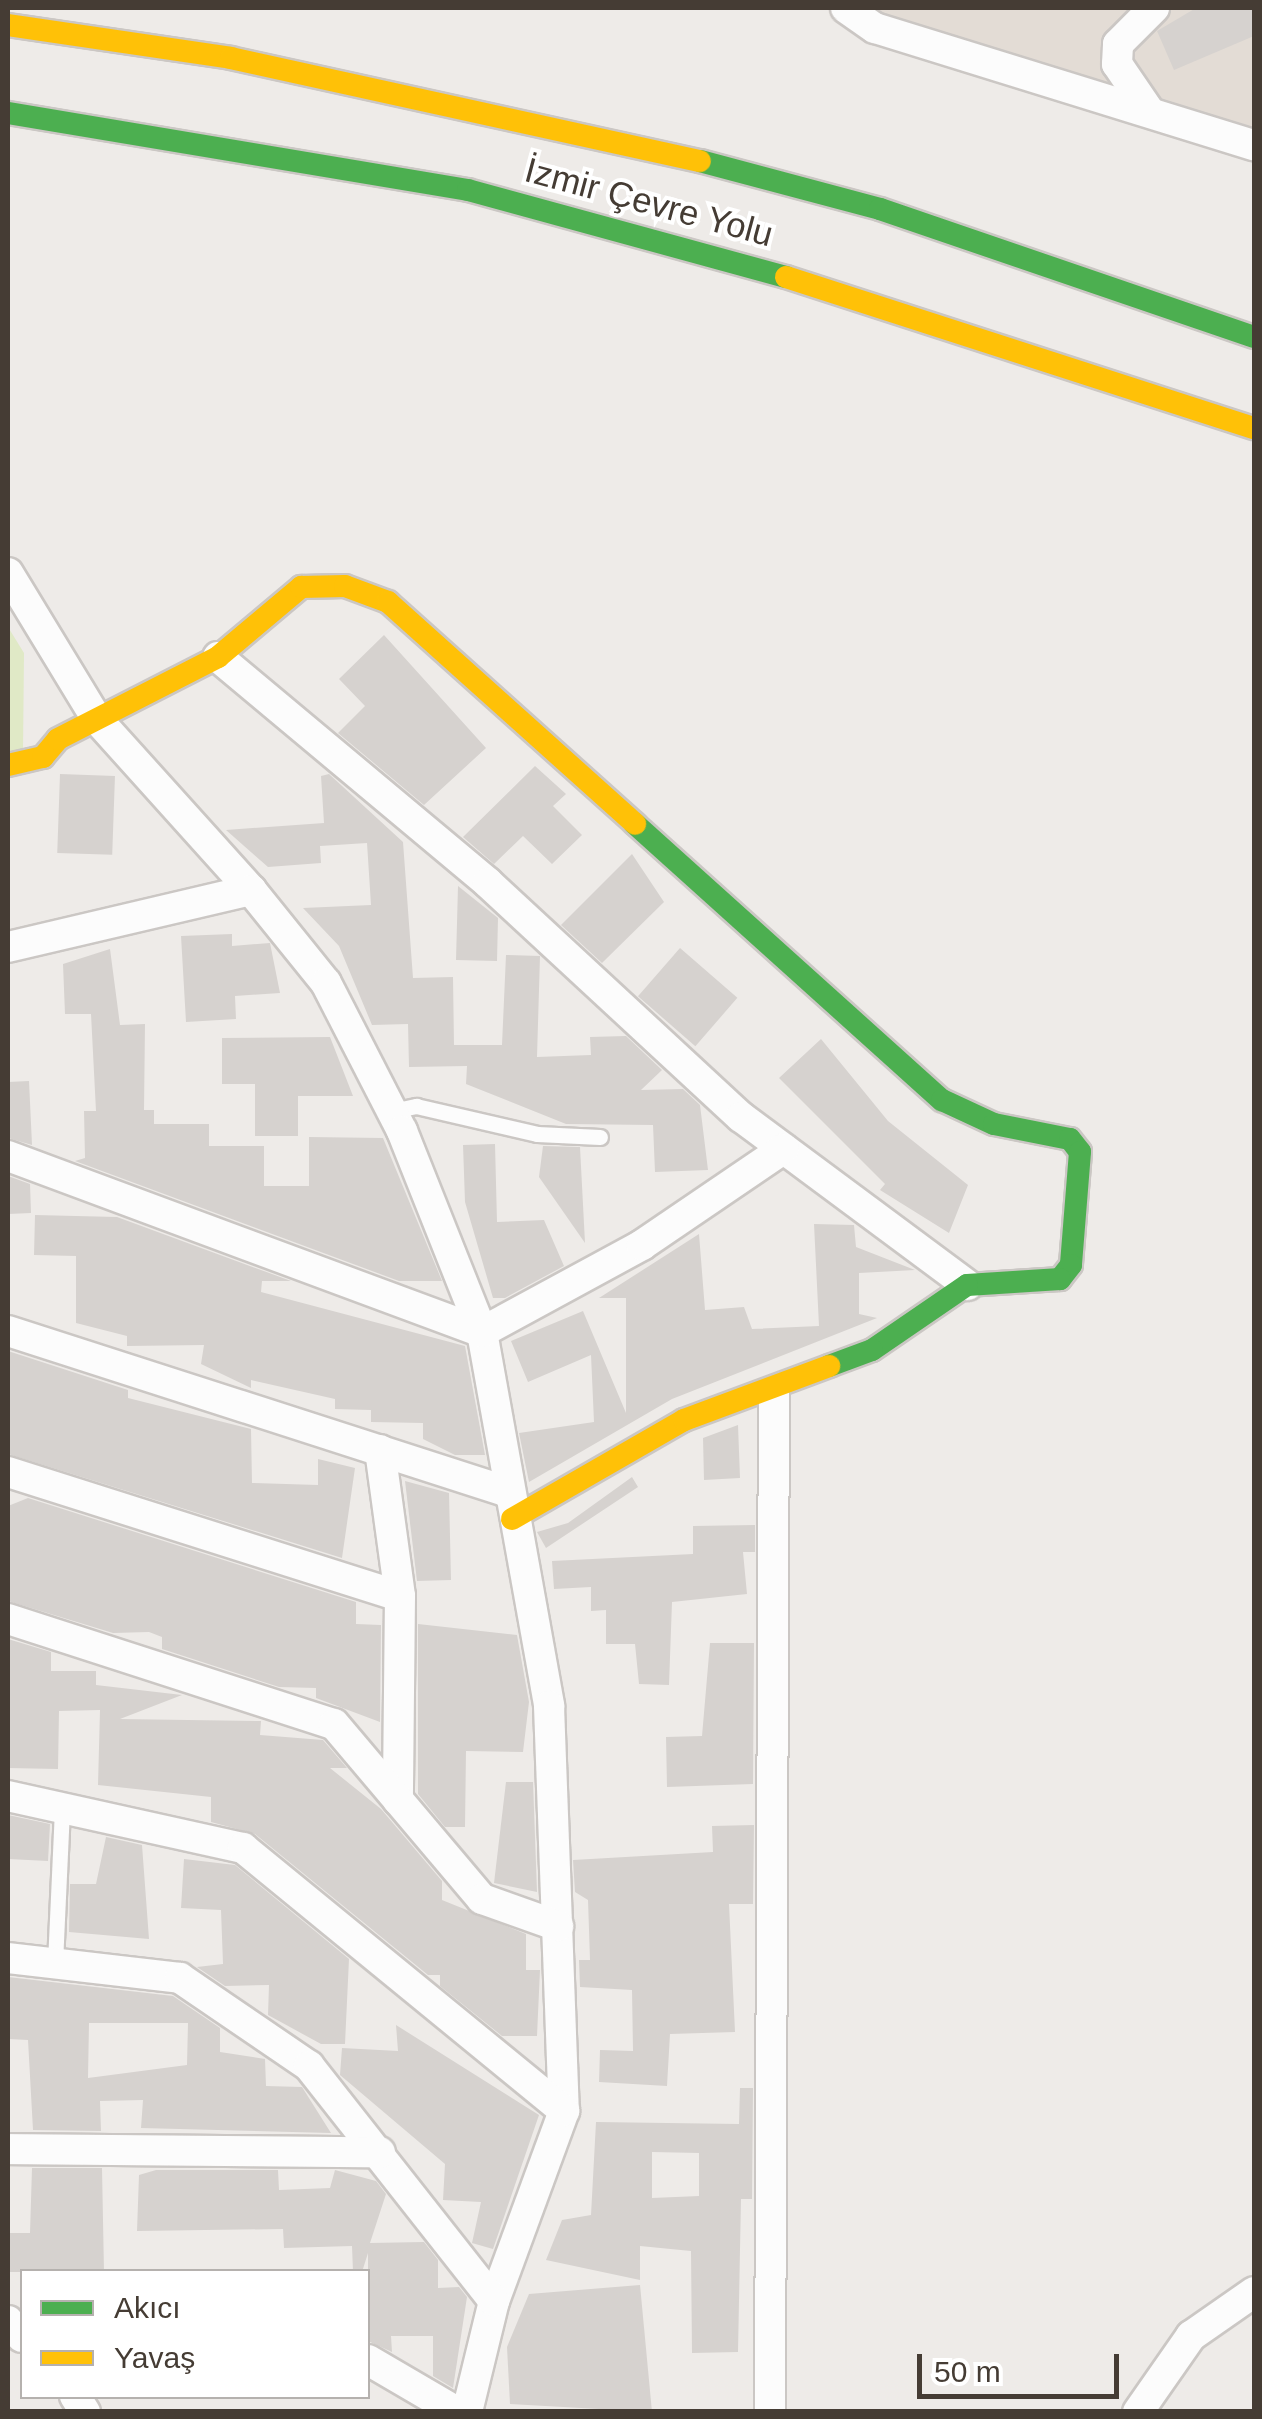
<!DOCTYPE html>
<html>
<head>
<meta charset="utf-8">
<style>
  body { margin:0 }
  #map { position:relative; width:1262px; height:2419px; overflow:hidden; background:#eeebe8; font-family:Arial,sans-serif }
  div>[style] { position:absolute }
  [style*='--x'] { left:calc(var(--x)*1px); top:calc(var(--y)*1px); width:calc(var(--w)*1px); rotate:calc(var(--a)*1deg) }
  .residential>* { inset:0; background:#e3dcd5 }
  .green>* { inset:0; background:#e0e9c6 }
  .building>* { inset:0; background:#d6d2cf; transform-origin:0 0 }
  .roads { filter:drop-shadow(2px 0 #cbc7c4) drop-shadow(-2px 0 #cbc7c4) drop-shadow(0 2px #cbc7c4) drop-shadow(0 -2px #cbc7c4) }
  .lane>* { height:15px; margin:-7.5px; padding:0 7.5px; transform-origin:7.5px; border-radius:7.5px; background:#fcfcfc }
  .street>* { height:30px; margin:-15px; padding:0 15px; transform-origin:15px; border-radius:15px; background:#fcfcfc }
  .fast>* { height:22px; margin:-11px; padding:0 11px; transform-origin:11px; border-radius:11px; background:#4caf50 }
  .slow>* { height:22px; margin:-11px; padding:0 11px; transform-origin:11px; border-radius:11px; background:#ffc107 }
  span { translate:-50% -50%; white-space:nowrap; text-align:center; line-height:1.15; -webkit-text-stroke:8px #fff; paint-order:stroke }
  .street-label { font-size:35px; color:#453c34 }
  .frame { position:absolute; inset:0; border:10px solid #453c34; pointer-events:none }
  .legend { position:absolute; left:20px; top:2269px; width:350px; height:130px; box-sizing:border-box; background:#fff; border:2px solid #b5b1ae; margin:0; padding:12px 18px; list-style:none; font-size:30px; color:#453c34 }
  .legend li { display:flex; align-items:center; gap:20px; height:50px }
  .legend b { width:50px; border:2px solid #b5b1ae }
  .scale { position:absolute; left:917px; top:2354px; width:202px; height:45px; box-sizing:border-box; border:5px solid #453c34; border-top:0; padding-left:12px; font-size:30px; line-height:35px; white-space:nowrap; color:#453c34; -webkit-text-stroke:8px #fff; paint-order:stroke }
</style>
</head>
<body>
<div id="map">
  <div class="residential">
    <div style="clip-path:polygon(846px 8px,1254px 8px,1254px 145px)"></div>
  </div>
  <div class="green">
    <div style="clip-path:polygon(8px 627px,24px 653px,23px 752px,8px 751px)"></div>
  </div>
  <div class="building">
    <div style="clip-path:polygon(1196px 8px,1254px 8px,1254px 36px,1174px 70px,1157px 31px)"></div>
    <div style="clip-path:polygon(384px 635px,486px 748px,424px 805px,338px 733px,365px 706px,339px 679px)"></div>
    <div style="clip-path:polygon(535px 766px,566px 794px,553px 806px,582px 835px,552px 864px,523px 836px,494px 864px,463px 837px)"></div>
    <div style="left:60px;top:774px;width:55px;height:79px;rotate:2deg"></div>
    <div style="clip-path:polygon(329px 774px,403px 842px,413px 978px,453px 977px,454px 1045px,502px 1045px,506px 955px,540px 956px,537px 1057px,591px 1055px,590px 1037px,626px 1036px,662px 1070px,641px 1090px,683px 1089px,700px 1105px,708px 1170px,655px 1172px,653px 1125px,566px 1124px,466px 1084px,467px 1066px,409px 1067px,408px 1024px,372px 1025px,339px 946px,303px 908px,371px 905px,367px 843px,320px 846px,321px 863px,268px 867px,226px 830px,324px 823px,321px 776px)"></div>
    <div style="clip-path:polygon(632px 854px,664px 902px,602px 963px,561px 925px)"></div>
    <div style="clip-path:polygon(458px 886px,498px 918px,497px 961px,456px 960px)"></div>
    <div style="clip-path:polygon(232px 934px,232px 946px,270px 943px,280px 993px,235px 996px,236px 1019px,186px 1022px,181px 936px)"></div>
    <div style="left:680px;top:948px;width:76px;height:64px;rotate:41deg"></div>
    <div style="clip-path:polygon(110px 949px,120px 1025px,145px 1024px,144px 1110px,154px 1110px,154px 1124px,209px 1124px,209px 1146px,264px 1146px,264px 1186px,309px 1186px,309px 1137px,383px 1138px,442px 1281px,399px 1281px,75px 1161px,85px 1158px,84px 1111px,96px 1111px,91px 1014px,65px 1014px,63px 964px)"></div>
    <div style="clip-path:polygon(330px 1037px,353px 1096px,298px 1096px,298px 1136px,255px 1136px,255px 1084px,222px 1084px,222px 1038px)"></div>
    <div style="clip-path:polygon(821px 1039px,888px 1121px,968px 1185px,949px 1233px,880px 1190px,885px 1184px,779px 1078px)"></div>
    <div style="clip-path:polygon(29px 1081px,32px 1145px,8px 1138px,8px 1082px)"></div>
    <div style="clip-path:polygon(495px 1144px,497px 1222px,544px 1220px,564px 1266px,505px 1298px,493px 1298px,465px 1202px,463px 1145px)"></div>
    <div style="clip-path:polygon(543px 1146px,580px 1147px,585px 1243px,539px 1177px)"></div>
    <div style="clip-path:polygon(8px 1176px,30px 1184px,31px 1213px,8px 1214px)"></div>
    <div style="clip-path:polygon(35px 1215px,117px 1217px,291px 1281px,262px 1281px,261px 1292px,465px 1346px,485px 1455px,455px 1455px,423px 1439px,423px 1423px,371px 1422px,371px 1410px,335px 1409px,335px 1399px,251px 1380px,251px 1388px,201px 1364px,204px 1345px,127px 1346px,127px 1336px,76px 1323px,76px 1256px,34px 1255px)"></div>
    <div style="clip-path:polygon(814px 1224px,854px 1225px,856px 1247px,915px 1270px,859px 1273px,859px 1314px,877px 1318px,672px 1399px,529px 1482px,519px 1433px,594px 1422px,591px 1355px,528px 1382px,511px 1341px,583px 1311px,626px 1413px,626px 1298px,599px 1298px,699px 1234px,705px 1310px,744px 1307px,752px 1329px,819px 1326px)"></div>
    <div style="clip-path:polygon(8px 1351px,128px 1390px,128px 1398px,251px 1429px,252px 1483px,318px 1485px,318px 1459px,355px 1468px,342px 1558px,8px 1454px)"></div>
    <div style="clip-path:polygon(738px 1425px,740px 1478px,704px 1480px,703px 1438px)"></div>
    <div style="clip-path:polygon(632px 1477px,638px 1487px,546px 1548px,537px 1532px,568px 1523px)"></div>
    <div style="clip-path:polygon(405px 1481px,449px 1493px,451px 1580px,417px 1581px)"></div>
    <div style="clip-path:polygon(28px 1498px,356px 1602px,356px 1624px,381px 1625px,380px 1722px,316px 1698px,316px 1688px,279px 1687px,162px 1649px,162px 1637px,149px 1632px,113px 1633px,8px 1601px,8px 1506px)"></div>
    <div style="clip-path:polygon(755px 1525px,755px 1552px,743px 1552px,747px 1594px,672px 1602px,669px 1685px,639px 1684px,635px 1644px,606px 1644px,606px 1610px,591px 1611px,591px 1587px,554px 1589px,552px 1561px,693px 1554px,693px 1526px)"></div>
    <div style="clip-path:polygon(418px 1624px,517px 1635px,529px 1702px,523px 1752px,466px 1751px,465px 1827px,445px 1827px,418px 1794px)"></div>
    <div style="clip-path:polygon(8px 1639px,51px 1652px,51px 1671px,96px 1671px,96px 1685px,182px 1695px,120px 1719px,261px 1721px,260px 1735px,323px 1740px,347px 1768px,330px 1768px,381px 1809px,442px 1881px,442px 1900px,526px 1934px,526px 1970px,540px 1970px,537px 2036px,502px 2036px,440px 1986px,440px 1975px,428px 1975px,255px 1834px,211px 1822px,211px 1797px,98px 1785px,100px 1710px,59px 1711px,58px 1769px,8px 1768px)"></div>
    <div style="clip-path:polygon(710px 1643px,754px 1643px,753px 1784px,667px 1787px,666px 1737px,702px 1736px)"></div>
    <div style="clip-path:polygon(506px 1782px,533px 1782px,537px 1892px,494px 1883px)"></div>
    <div style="clip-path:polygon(8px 1815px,50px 1824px,48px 1861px,8px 1859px)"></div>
    <div style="clip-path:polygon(754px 1825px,753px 1904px,729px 1904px,735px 2032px,670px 2034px,667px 2086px,599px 2082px,600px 2050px,633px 2051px,632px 1990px,580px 1987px,579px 1960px,590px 1960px,588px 1900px,575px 1892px,573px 1860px,713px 1852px,712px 1826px)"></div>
    <div style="clip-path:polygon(106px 1837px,142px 1845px,149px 1939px,69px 1932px,70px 1884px,96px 1884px)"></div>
    <div style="clip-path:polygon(184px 1859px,235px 1865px,349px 1959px,345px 2044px,321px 2044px,268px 2015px,269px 1985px,225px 1986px,197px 1967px,223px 1964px,221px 1910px,181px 1908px)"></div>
    <div style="clip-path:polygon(evenodd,8px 1977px,173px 1996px,220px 2028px,220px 2052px,265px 2059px,266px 2086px,302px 2087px,331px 2133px,141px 2128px,143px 2100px,100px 2101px,101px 2131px,33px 2130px,28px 2040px,8px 2039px,8px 1977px,89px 2023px,188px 2023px,187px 2065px,88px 2078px,89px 2023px)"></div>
    <div style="clip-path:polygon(396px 2025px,539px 2115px,493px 2249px,472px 2243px,481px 2202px,443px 2200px,445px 2164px,340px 2075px,342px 2048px,398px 2051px)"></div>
    <div style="clip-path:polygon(evenodd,740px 2088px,753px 2088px,752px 2199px,741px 2199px,738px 2352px,692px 2353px,691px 2251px,640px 2246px,640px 2280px,546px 2260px,562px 2220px,591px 2215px,596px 2122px,739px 2124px,740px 2088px,652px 2152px,699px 2153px,699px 2196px,652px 2198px,652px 2152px)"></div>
    <div style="clip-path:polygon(32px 2168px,102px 2168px,104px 2272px,8px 2272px,8px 2233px,30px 2233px)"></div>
    <div style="clip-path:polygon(156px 2170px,278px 2170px,279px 2190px,330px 2188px,335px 2170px,376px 2181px,386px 2194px,370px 2243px,424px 2242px,438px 2260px,438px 2288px,459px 2287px,467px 2297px,453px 2388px,433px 2376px,433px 2336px,391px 2336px,392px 2352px,368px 2341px,368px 2253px,362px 2272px,353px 2272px,352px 2246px,284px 2248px,283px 2229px,137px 2231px,139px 2175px)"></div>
    <div style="clip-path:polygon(640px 2285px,652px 2412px,510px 2404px,507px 2347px,529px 2294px)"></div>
  </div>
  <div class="roads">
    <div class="lane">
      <div style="--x:392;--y:1111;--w:25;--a:-12"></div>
      <div style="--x:416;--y:1106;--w:124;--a:13"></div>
      <div style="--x:537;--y:1134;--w:63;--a:2.7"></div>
      <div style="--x:55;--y:1963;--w:155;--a:-87.4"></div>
    </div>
    <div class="street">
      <div style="--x:846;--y:8;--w:35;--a:35"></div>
      <div style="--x:875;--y:28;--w:397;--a:17.2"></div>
      <div style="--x:1149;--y:111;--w:57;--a:-124.2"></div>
      <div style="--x:1117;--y:64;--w:20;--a:-87"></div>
      <div style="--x:1118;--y:44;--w:51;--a:-45"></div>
      <div style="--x:8;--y:573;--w:170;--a:58.7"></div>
      <div style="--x:96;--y:718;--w:232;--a:48"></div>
      <div style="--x:218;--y:657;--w:352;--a:39.9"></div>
      <div style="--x:488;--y:883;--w:345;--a:42.8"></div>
      <div style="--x:741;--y:1117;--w:282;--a:36.6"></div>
      <div style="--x:8;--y:947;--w:250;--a:-13.2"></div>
      <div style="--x:251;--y:890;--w:119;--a:51.1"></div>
      <div style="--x:326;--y:983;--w:166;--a:62.8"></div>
      <div style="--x:402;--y:1131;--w:216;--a:68.3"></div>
      <div style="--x:482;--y:1332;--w:380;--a:79.8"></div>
      <div style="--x:549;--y:1706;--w:405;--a:87.9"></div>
      <div style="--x:564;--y:2111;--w:202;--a:110.2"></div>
      <div style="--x:494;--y:2301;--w:114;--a:103.7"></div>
      <div style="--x:8;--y:1156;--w:506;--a:20.37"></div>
      <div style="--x:482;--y:1332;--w:182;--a:-28.5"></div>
      <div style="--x:642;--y:1245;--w:171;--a:-34.2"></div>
      <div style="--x:8;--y:1331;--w:525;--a:17.85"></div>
      <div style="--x:380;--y:1450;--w:147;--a:82.2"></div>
      <div style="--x:400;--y:1596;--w:204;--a:90.6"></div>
      <div style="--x:8;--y:1472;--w:411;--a:17.6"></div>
      <div style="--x:8;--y:1619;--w:342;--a:17.9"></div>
      <div style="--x:334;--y:1724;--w:229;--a:49.8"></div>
      <div style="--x:482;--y:1899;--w:81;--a:19.6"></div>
      <div style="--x:8;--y:1796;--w:241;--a:12.5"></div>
      <div style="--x:243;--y:1848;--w:415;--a:39.3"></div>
      <div style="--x:8;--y:1958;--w:173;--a:6.6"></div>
      <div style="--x:180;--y:1978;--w:156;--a:34.3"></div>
      <div style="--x:309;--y:2066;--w:299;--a:51.8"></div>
      <div style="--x:8;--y:2149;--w:372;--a:0.5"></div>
      <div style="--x:8;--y:2321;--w:21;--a:49"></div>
      <div style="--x:368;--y:2360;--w:103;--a:30.3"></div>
      <div style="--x:75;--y:2396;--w:19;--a:58"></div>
      <div style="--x:770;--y:2412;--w:1019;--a:-89.78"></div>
      <div style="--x:1138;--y:2412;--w:93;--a:-55.1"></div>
      <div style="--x:1191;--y:2336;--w:77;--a:-34.9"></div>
    </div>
    <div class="fast">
      <div style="--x:8;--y:113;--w:466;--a:9.5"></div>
      <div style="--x:468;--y:190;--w:330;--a:15.3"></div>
      <div style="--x:700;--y:161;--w:186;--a:14.9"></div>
      <div style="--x:880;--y:209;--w:395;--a:18.9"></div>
      <div style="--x:635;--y:824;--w:413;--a:42"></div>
      <div style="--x:942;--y:1100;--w:57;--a:24.8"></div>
      <div style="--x:994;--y:1124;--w:77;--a:11.2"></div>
      <div style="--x:1070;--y:1139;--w:16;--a:52"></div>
      <div style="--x:1080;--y:1152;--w:113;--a:94.6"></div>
      <div style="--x:1071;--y:1265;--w:18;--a:128"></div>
      <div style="--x:1060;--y:1279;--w:93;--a:176.3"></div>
      <div style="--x:967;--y:1285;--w:115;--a:145.6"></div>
      <div style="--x:872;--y:1350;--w:46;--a:159.6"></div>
    </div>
    <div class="slow">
      <div style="--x:8;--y:25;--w:225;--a:8.4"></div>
      <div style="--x:231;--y:58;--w:480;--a:12.4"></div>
      <div style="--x:786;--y:277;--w:492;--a:17.9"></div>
      <div style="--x:8;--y:765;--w:36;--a:-13"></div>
      <div style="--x:43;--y:757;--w:23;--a:-50"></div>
      <div style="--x:58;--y:739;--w:180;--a:-27.1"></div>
      <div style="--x:218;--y:657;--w:109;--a:-40.1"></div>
      <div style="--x:301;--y:587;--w:44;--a:-1.3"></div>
      <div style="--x:345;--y:586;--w:46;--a:20.4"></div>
      <div style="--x:388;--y:602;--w:332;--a:41.9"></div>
      <div style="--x:512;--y:1519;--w:198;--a:-29.9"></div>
      <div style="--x:684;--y:1420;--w:155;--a:-20.4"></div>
    </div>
  </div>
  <div class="street-label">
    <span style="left:649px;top:202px;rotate:15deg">İzmir Çevre Yolu</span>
  </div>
  <div class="frame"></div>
  <ul class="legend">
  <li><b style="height:12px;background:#4caf50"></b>Akıcı</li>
  <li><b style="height:12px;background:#ffc107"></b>Yavaş</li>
  </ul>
  <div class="scale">50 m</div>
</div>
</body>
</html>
